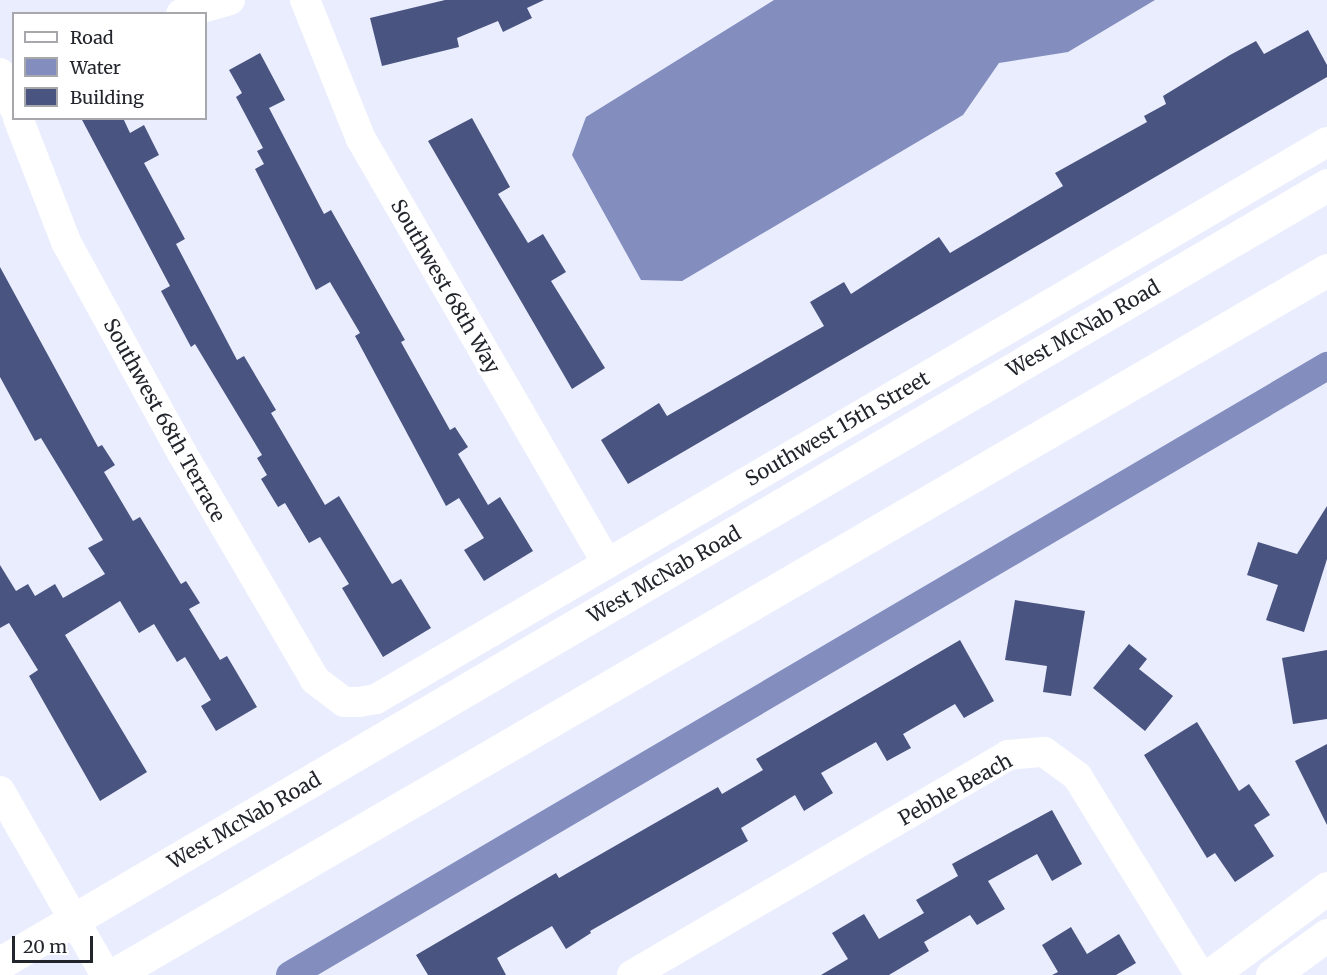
<!DOCTYPE html>
<html>
<head>
<meta charset="utf-8">
<style>
  body { margin:0 }
  #map { position:relative; width:1327px; height:975px; overflow:hidden; background:#e9edfe; font-family:Merriweather,serif }
  div>[style] { position:absolute }
  [style*='--x'] { left:calc(var(--x)*1px); top:calc(var(--y)*1px); width:calc(var(--w)*1px); rotate:calc(var(--a)*1deg) }
  .water>* { inset:0; background:#838ebf }
  .canal>* { height:28px; margin:-14px; padding:0 14px; transform-origin:14px; border-radius:14px; background:#838ebf }
  .building>* { inset:0; background:#4a5480 }
  .street>* { height:30px; margin:-15px; padding:0 15px; transform-origin:15px; border-radius:15px; background:#fff }
  .secondary>* { height:33px; margin:-16.5px; padding:0 16.5px; transform-origin:16.5px; border-radius:16.5px; background:#fff }
  .primary>* { height:33px; margin:-16.5px; padding:0 16.5px; transform-origin:16.5px; border-radius:16.5px; background:#fff }
  span { translate:-50% -50%; white-space:nowrap; text-align:center; line-height:1.15; -webkit-text-stroke:6px #fff; paint-order:stroke }
  .street-label { font-size:20px; color:#23252c }
  .legend { position:absolute; left:12px; top:12px; width:195px; height:108px; box-sizing:border-box; background:#fff; border:2px solid #a7a8ab; margin:0; padding:8px 10px; list-style:none; font-size:18px; color:#23252c }
  .legend li { display:flex; align-items:center; gap:12px; height:30px }
  .legend b { width:30px; border:2px solid #a7a8ab }
  .scale { position:absolute; left:12px; top:936px; width:81px; height:27px; box-sizing:border-box; border:3px solid #23252c; border-top:0; padding-left:8px; font-size:18px; line-height:21px; white-space:nowrap; color:#23252c; -webkit-text-stroke:4px #fff; paint-order:stroke }
</style>
</head>
<body>
<div id="map">
  <div class="water">
    <div style="clip-path:polygon(774px 0,1155px 0,1068px 52px,999px 63px,963px 115px,682px 281px,641px 280px,572px 155px,586px 117px)"></div>
  </div>
  <div class="canal">
    <div style="--x:290;--y:975;--w:1203;--a:-30.42"></div>
  </div>
  <div class="building">
    <div style="clip-path:polygon(445px 0,544px 0,527px 8px,532px 18px,503px 32px,498px 21px,457px 38px,459px 47px,382px 66px,370px 18px)"></div>
    <div style="clip-path:polygon(1308px 30px,1327px 65px,1327px 77px,628px 484px,601px 440px,659px 403px,667px 416px,824px 326px,810px 302px,844px 282px,851px 294px,939px 237px,950px 253px,1063px 186px,1055px 173px,1147px 122px,1144px 116px,1166px 104px,1163px 96px,1230px 55px,1256px 41px,1264px 54px)"></div>
    <div style="clip-path:polygon(260px 53px,285px 100px,269px 108px,324px 214px,331px 210px,405px 340px,401px 342px,450px 430px,455px 427px,468px 447px,458px 454px,488px 505px,500px 497px,533px 551px,484px 581px,464px 550px,484px 538px,459px 498px,446px 506px,355px 336px,360px 333px,330px 282px,316px 290px,255px 169px,264px 164px,257px 151px,263px 148px,236px 97px,242px 93px,229px 70px)"></div>
    <div style="clip-path:polygon(81px 118px,123px 118px,130px 133px,144px 125px,159px 155px,144px 163px,185px 239px,176px 244px,237px 360px,244px 356px,276px 410px,271px 413px,325px 505px,339px 496px,392px 584px,401px 579px,431px 628px,383px 657px,342px 588px,349px 584px,320px 537px,309px 543px,285px 503px,278px 507px,261px 479px,267px 475px,257px 458px,262px 455px,195px 344px,191px 347px,161px 291px,170px 286px)"></div>
    <div style="clip-path:polygon(472px 118px,510px 187px,498px 194px,528px 243px,543px 234px,566px 272px,551px 281px,605px 368px,572px 389px,428px 141px)"></div>
    <div style="clip-path:polygon(0 267px,98px 447px,102px 445px,115px 465px,104px 472px,133px 521px,140px 517px,181px 584px,186px 581px,200px 603px,189px 609px,220px 660px,227px 656px,257px 707px,216px 731px,201px 706px,211px 700px,185px 657px,177px 662px,154px 624px,139px 633px,120px 601px,65px 635px,147px 772px,100px 801px,29px 676px,38px 670px,9px 623px,0 628px,0 565px,16px 591px,28px 584px,35px 596px,55px 584px,63px 598px,105px 574px,88px 548px,103px 540px,41px 438px,35px 441px,0 377px)"></div>
    <div style="clip-path:polygon(1327px 506px,1327px 559px,1304px 632px,1266px 620px,1278px 585px,1247px 575px,1258px 542px,1297px 554px)"></div>
    <div style="clip-path:polygon(1015px 600px,1085px 611px,1071px 696px,1043px 692px,1047px 666px,1005px 660px)"></div>
    <div style="clip-path:polygon(960px 640px,994px 701px,964px 718px,955px 704px,903px 734px,911px 748px,887px 761px,876px 742px,821px 773px,833px 793px,804px 811px,795px 795px,741px 828px,748px 841px,590px 931px,591px 933px,566px 949px,552px 926px,497px 958px,506px 975px,428px 975px,416px 955px,556px 873px,559px 878px,718px 787px,722px 794px,763px 770px,756px 759px)"></div>
    <div style="clip-path:polygon(1129px 644px,1147px 659px,1139px 669px,1173px 696px,1145px 731px,1093px 688px)"></div>
    <div style="clip-path:polygon(1327px 650px,1327px 719px,1293px 724px,1282px 658px)"></div>
    <div style="clip-path:polygon(1197px 722px,1239px 791px,1249px 784px,1270px 815px,1254px 825px,1274px 856px,1235px 882px,1215px 853px,1207px 858px,1144px 755px)"></div>
    <div style="clip-path:polygon(1327px 744px,1327px 825px,1295px 761px)"></div>
    <div style="clip-path:polygon(1052px 810px,1082px 864px,1052px 881px,1037px 854px,988px 881px,1005px 909px,977px 925px,970px 915px,924px 942px,929px 951px,889px 975px,821px 975px,848px 959px,832px 933px,864px 914px,879px 939px,924px 913px,916px 900px,958px 876px,952px 864px)"></div>
    <div style="clip-path:polygon(1071px 927px,1087px 954px,1119px 934px,1136px 963px,1116px 975px,1052px 975px,1058px 972px,1042px 945px)"></div>
  </div>
  <div class="street">
    <div style="--x:305;--y:0;--w:150;--a:68.1"></div>
    <div style="--x:361;--y:139;--w:491;--a:59.9"></div>
    <div style="--x:181;--y:14;--w:51;--a:-15.9"></div>
    <div style="--x:0;--y:73;--w:38;--a:68"></div>
    <div style="--x:18;--y:118;--w:133;--a:68.8"></div>
    <div style="--x:66;--y:242;--w:241;--a:61.2"></div>
    <div style="--x:182;--y:453;--w:263;--a:59.6"></div>
    <div style="--x:315;--y:680;--w:36;--a:37"></div>
    <div style="--x:344;--y:702;--w:15;--a:0"></div>
    <div style="--x:359;--y:702;--w:17;--a:-10"></div>
    <div style="--x:376;--y:699;--w:1102;--a:-30.36"></div>
    <div style="--x:0;--y:791;--w:212;--a:60.1"></div>
    <div style="--x:632;--y:975;--w:436;--a:-30.3"></div>
    <div style="--x:1008;--y:755;--w:36;--a:-5"></div>
    <div style="--x:1044;--y:752;--w:41;--a:36"></div>
    <div style="--x:1077;--y:776;--w:234;--a:58.3"></div>
  </div>
  <div class="secondary">
    <div style="--x:1210;--y:975;--w:146;--a:-36.6"></div>
    <div style="--x:1272;--y:975;--w:68;--a:-36"></div>
  </div>
  <div class="primary">
    <div style="--x:0;--y:963;--w:1538;--a:-30.38"></div>
    <div style="--x:113;--y:975;--w:1404;--a:-30.14"></div>
  </div>
  <div class="street-label">
    <span style="left:446px;top:286px;rotate:60deg">Southwest 68th Way</span>
    <span style="left:1083px;top:328px;rotate:-30deg">West McNab Road</span>
    <span style="left:165px;top:420px;rotate:61deg">Southwest 68th Terrace</span>
    <span style="left:837px;top:428px;rotate:-30deg">Southwest 15th Street</span>
    <span style="left:664px;top:574px;rotate:-30deg">West McNab Road</span>
    <span style="left:955px;top:789px;rotate:-29deg">Pebble Beach</span>
    <span style="left:244px;top:820px;rotate:-30deg">West McNab Road</span>
  </div>
  <ul class="legend">
  <li><b style="height:8px;background:#fff"></b>Road</li>
  <li><b style="height:16px;background:#838ebf"></b>Water</li>
  <li><b style="height:16px;background:#4a5480"></b>Building</li>
  </ul>
  <div class="scale">20 m</div>
</div>
</body>
</html>
